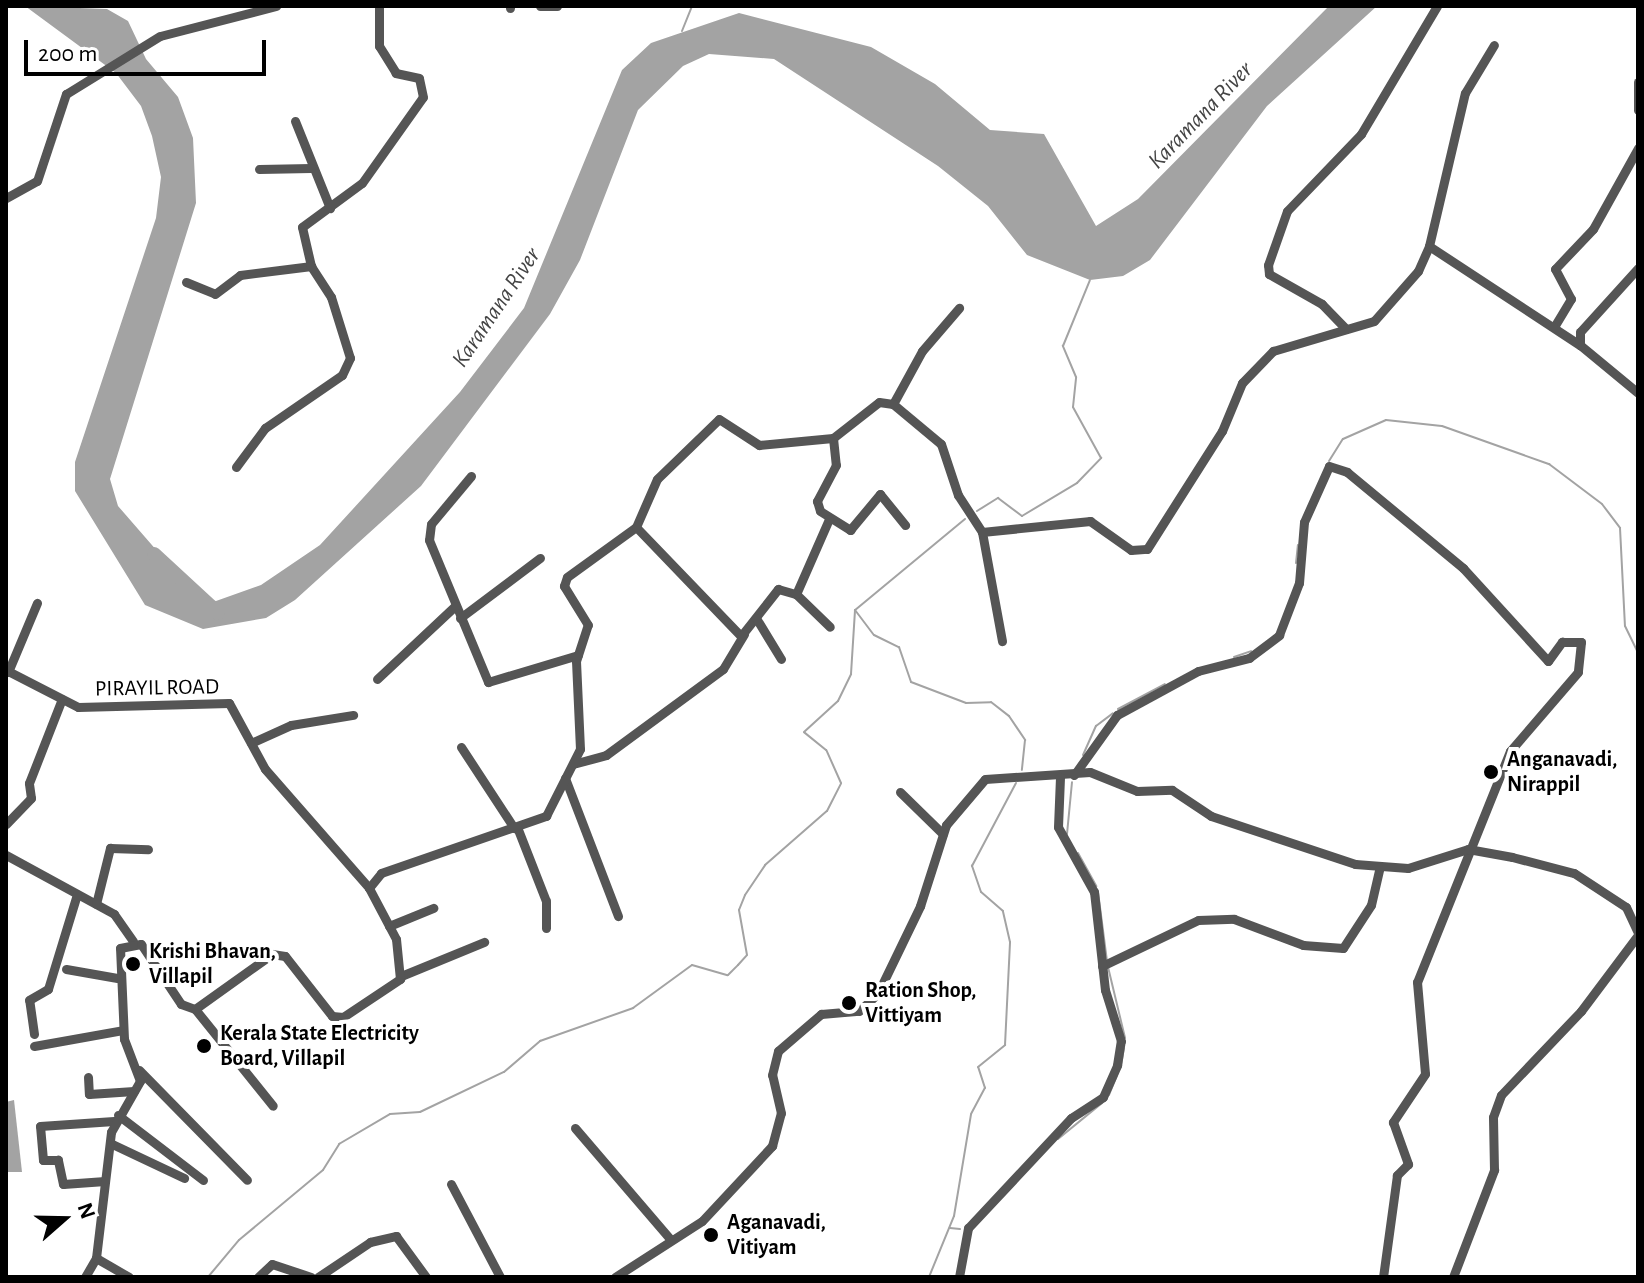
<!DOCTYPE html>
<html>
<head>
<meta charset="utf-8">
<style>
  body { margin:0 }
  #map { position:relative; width:1644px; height:1283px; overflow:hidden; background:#fff; font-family:"Alegreya Sans",sans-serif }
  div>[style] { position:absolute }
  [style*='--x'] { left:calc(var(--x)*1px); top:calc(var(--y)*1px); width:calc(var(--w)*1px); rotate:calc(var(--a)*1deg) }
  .water>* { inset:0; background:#a3a3a3 }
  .stream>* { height:2px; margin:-1px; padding:0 1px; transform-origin:1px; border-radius:1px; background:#a3a3a3 }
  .river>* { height:14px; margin:-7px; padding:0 7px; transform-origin:7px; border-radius:7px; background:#a3a3a3 }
  .minor>* { height:9px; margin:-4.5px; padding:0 4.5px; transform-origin:4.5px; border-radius:4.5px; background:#555 }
  .dots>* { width:22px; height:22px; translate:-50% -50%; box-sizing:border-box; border:4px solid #fff; border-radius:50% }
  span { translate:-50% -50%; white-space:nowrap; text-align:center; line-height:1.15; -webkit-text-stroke:8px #fff; paint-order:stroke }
  .street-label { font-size:22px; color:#000 }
  .poi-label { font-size:22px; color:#000; font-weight:700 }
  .left { translate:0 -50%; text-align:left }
  .water-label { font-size:24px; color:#444; font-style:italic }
  .frame { position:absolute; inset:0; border:8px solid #000; pointer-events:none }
  .north { position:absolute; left:24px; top:1179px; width:80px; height:80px; -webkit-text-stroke:6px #fff; paint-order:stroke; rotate:70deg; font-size:22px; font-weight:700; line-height:32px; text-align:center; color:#000 }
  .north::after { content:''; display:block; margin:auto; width:28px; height:36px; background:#000; clip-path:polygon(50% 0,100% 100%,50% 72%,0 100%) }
  .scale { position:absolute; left:24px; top:40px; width:242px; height:36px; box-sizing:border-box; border:4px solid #000; border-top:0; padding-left:10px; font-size:24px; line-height:28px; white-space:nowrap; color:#000; -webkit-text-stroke:6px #fff; paint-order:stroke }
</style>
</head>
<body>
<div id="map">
  <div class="water">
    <div style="clip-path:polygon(25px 6px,107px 9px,128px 21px,146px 59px,178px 97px,193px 138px,196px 203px,110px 479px,118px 506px,198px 598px,216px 601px,261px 585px,320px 545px,460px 392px,524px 308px,622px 70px,651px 43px,739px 13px,871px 47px,935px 84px,990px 130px,1044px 134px,1096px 226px,1138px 199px,1329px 6px,1377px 6px,1267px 106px,1150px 260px,1123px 276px,1090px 280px,1027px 255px,988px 206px,938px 166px,774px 59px,709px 54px,683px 66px,638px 110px,580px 260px,550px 314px,421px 486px,295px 600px,266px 618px,203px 629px,145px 605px,75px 491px,75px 462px,156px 218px,161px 177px,152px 136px,141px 106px,116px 73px)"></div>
    <div style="clip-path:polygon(14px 1100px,22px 1172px,6px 1172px,6px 1102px)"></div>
  </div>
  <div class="stream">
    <div style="--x:682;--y:31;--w:27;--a:-68"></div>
    <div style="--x:1329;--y:461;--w:26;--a:-58"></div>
    <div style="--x:1343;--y:439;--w:47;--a:-23.8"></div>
    <div style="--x:1386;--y:420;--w:56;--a:6.1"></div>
    <div style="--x:1442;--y:426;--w:114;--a:19.6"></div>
    <div style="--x:1549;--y:464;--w:66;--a:37"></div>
    <div style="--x:1602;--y:504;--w:30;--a:53"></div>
    <div style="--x:1620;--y:528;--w:98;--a:87.1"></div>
    <div style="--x:1625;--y:626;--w:30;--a:64"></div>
    <div style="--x:977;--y:511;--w:25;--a:-32"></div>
    <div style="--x:998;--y:498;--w:30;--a:37"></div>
    <div style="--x:1022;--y:516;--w:64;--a:-31"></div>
    <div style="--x:1077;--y:483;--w:35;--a:-46"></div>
    <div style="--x:1101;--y:458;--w:58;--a:-118.8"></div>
    <div style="--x:1073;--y:407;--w:30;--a:-84"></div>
    <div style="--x:1076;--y:377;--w:34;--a:-113"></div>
    <div style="--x:1063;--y:346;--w:71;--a:-67.8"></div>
    <div style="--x:965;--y:519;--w:143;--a:140.4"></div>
    <div style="--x:855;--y:610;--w:31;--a:53"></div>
    <div style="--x:874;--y:635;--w:28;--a:26"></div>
    <div style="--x:899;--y:647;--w:37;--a:71"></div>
    <div style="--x:911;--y:682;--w:59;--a:20.9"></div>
    <div style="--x:966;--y:703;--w:25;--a:-2"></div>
    <div style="--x:991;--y:702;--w:23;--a:38"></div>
    <div style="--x:1009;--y:716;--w:29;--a:56"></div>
    <div style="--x:1025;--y:740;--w:30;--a:96"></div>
    <div style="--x:1296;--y:563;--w:18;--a:-84"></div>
    <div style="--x:1234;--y:657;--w:18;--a:-19"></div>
    <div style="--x:1118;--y:709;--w:53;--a:-28"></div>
    <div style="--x:1083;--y:755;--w:32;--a:-66"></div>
    <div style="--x:1096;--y:726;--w:21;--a:-37"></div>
    <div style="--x:1067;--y:834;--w:52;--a:-84.5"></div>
    <div style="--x:1078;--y:853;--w:38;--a:61"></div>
    <div style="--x:1098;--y:892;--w:70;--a:82.6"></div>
    <div style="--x:1108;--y:967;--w:73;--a:76.5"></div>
    <div style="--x:1121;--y:1066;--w:18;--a:-81"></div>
    <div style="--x:1109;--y:1095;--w:22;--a:-68"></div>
    <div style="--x:1058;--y:1139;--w:57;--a:-39.3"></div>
    <div style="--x:950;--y:1228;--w:10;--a:6"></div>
    <div style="--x:208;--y:1277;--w:48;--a:-50"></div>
    <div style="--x:239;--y:1240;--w:109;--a:-39.8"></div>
    <div style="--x:323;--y:1170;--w:31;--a:-58"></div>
    <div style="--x:339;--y:1144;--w:59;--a:-30.5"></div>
    <div style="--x:390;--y:1114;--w:30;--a:-4"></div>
    <div style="--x:420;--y:1112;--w:93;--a:-25.5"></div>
    <div style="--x:504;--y:1072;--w:48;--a:-40.7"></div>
    <div style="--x:540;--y:1041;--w:99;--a:-19.5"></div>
    <div style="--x:633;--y:1008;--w:73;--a:-36.1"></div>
    <div style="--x:692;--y:965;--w:37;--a:16"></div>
    <div style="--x:728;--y:975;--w:14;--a:-45"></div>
    <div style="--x:738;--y:965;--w:13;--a:-48"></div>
    <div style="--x:747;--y:955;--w:46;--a:-100.1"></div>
    <div style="--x:739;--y:910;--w:16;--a:-68"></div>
    <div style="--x:745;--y:895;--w:36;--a:-56"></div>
    <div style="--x:765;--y:865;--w:82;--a:-41.1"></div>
    <div style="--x:827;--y:811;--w:31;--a:-63"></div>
    <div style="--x:841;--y:783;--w:36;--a:-114"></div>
    <div style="--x:826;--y:750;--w:28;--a:-141"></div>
    <div style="--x:804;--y:732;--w:46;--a:-42.4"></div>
    <div style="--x:838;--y:701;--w:30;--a:-64"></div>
    <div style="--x:851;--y:674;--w:64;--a:-86.4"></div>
    <div style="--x:929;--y:1277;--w:66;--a:-67.7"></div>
    <div style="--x:954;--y:1216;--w:103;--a:-80.5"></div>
    <div style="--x:971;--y:1114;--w:30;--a:-62"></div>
    <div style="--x:985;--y:1088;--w:22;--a:-108"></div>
    <div style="--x:978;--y:1067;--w:35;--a:-39"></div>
    <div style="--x:1005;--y:1045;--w:103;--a:-87.2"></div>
    <div style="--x:1010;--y:942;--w:32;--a:-103"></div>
    <div style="--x:1003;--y:911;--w:29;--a:-139"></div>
    <div style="--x:981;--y:892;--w:28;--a:-109"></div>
    <div style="--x:972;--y:866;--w:94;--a:-62.1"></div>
  </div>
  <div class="river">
    <div style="--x:154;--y:554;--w:87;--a:42.7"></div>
  </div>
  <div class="minor">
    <div style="--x:540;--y:6;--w:17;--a:0"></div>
    <div style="--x:510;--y:8;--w:2;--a:-90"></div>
    <div style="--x:1638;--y:82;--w:28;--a:90"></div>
    <div style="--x:295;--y:121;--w:94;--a:68.1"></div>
    <div style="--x:259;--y:169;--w:52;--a:-1.1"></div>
    <div style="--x:6;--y:198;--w:35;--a:-29"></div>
    <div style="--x:37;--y:181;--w:92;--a:-71.6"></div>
    <div style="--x:66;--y:94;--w:110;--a:-31.7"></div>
    <div style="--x:160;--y:36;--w:120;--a:-14.5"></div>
    <div style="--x:1429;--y:246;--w:157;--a:-76.8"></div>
    <div style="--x:1465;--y:93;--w:56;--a:-58.9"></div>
    <div style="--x:1638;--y:268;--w:86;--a:132.2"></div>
    <div style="--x:1580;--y:332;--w:13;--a:90"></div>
    <div style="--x:1580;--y:345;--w:75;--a:39.6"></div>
    <div style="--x:186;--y:282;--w:31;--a:22"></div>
    <div style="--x:215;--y:294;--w:31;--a:-37"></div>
    <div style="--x:240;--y:275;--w:72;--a:-7.2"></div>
    <div style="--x:311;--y:266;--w:40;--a:-103"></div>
    <div style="--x:302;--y:227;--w:74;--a:-36.3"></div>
    <div style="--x:362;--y:183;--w:105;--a:-54.7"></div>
    <div style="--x:423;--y:97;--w:19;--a:-102"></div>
    <div style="--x:419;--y:78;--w:24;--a:-168"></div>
    <div style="--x:396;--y:73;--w:32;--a:-122"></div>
    <div style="--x:379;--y:46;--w:40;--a:-90"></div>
    <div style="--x:1554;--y:327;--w:33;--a:-59"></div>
    <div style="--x:1571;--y:299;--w:34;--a:-118"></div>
    <div style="--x:1555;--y:269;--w:55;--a:-46.5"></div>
    <div style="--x:1593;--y:229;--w:93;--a:-60.9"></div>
    <div style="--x:1346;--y:329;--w:35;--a:-134"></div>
    <div style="--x:1322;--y:304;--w:61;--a:-150.5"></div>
    <div style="--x:1269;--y:274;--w:9;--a:-96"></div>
    <div style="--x:1268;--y:265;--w:57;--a:-70.6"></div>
    <div style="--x:1287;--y:211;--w:107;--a:-46.1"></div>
    <div style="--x:1361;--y:134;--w:149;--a:-59.3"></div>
    <div style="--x:893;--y:404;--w:60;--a:-61.3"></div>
    <div style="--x:922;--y:351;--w:57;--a:-49.3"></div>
    <div style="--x:833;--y:438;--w:27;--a:84"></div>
    <div style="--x:836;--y:465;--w:41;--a:117.8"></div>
    <div style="--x:817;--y:501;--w:10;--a:73"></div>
    <div style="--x:820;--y:511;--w:36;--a:32"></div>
    <div style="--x:850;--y:530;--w:47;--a:-50.2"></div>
    <div style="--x:880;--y:494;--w:40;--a:51"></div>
    <div style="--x:236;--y:467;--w:49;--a:-53.4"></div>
    <div style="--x:265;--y:428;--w:93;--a:-34.5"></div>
    <div style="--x:342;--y:375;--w:19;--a:-65"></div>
    <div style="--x:350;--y:358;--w:64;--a:-107.3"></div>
    <div style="--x:331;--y:297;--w:37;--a:-123"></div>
    <div style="--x:471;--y:476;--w:62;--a:129.8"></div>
    <div style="--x:431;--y:524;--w:16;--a:97"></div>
    <div style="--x:429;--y:540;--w:154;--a:67.4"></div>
    <div style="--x:488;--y:682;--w:94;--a:-16.7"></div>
    <div style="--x:829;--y:519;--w:82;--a:113.7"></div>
    <div style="--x:796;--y:594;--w:47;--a:44.1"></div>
    <div style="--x:636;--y:527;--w:151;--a:46.1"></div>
    <div style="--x:741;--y:636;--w:60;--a:-51.8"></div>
    <div style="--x:778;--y:589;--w:19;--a:16"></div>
    <div style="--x:982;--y:532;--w:111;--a:79.6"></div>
    <div style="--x:460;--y:618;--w:100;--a:-36.9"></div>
    <div style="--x:756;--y:618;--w:48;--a:58.6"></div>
    <div style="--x:6;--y:670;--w:81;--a:27.2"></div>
    <div style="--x:78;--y:707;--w:151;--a:-1.5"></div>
    <div style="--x:229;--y:703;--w:75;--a:61.4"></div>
    <div style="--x:265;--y:769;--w:158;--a:48.8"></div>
    <div style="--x:8;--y:672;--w:75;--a:-67.2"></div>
    <div style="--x:377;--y:679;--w:107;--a:-43.1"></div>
    <div style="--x:251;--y:743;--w:44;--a:-24.2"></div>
    <div style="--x:291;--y:725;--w:63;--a:-9.2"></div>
    <div style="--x:461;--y:747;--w:97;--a:56.8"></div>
    <div style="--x:573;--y:764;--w:34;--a:-15"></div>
    <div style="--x:606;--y:755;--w:145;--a:-36.3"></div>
    <div style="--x:723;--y:669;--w:41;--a:-59"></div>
    <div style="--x:1074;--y:775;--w:74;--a:-54.4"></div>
    <div style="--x:1117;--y:715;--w:92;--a:-28.5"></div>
    <div style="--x:1198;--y:671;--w:53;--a:-14.3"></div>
    <div style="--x:1249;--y:658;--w:38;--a:-37"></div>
    <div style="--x:1279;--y:635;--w:56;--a:-69"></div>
    <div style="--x:1299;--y:583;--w:61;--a:-85.3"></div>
    <div style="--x:1304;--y:522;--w:61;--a:-65.9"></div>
    <div style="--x:1329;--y:466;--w:19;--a:18"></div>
    <div style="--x:1347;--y:472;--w:151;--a:39.6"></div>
    <div style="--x:1463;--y:568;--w:126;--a:47.6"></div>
    <div style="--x:1548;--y:661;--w:24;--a:-54"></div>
    <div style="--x:1562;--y:642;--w:19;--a:0"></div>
    <div style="--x:1581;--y:642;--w:30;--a:96"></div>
    <div style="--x:1578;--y:672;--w:104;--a:130.7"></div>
    <div style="--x:1510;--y:751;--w:249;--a:111.9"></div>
    <div style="--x:1417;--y:982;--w:92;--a:85"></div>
    <div style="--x:1425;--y:1074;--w:58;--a:123.7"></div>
    <div style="--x:1393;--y:1122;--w:45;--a:70.3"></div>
    <div style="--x:1408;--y:1164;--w:16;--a:135"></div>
    <div style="--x:1397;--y:1175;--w:103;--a:97.8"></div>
    <div style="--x:565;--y:778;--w:148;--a:69"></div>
    <div style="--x:900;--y:792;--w:60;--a:44.3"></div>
    <div style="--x:6;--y:824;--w:36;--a:-46"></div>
    <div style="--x:31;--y:798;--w:15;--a:-98"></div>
    <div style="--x:29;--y:783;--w:90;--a:-68.6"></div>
    <div style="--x:517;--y:827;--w:79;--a:68.6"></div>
    <div style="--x:546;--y:901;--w:27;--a:90"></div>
    <div style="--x:6;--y:855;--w:123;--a:28.6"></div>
    <div style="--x:114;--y:914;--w:33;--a:55"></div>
    <div style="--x:96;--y:904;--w:58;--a:-76"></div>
    <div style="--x:110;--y:848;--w:38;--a:2"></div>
    <div style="--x:389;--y:926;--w:48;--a:-22.2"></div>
    <div style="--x:1102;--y:966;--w:106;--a:-25.6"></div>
    <div style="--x:1198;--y:920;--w:36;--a:-2"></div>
    <div style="--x:1234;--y:919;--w:74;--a:20.6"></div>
    <div style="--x:1303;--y:945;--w:40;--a:4.3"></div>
    <div style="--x:1343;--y:948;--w:51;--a:-56.9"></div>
    <div style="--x:1371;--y:905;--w:40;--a:-77"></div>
    <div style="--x:66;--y:969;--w:52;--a:10"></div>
    <div style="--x:401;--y:976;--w:90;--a:-22.3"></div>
    <div style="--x:195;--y:1009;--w:124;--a:51.2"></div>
    <div style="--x:34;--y:1034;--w:34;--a:-98"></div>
    <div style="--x:29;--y:1000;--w:22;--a:-30"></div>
    <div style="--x:48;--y:989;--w:99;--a:-73"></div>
    <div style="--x:34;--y:1046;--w:90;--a:-10.2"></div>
    <div style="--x:139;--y:1070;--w:154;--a:45.5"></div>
    <div style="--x:88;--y:1077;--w:17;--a:87"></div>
    <div style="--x:89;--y:1094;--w:45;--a:-3.8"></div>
    <div style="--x:118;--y:1115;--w:107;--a:37.4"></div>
    <div style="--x:575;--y:1128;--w:146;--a:49.4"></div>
    <div style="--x:110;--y:1143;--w:82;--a:25.3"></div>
    <div style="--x:105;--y:1181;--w:42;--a:175.9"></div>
    <div style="--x:63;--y:1184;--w:25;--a:-102"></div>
    <div style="--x:58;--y:1160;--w:15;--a:180"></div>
    <div style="--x:43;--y:1160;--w:34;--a:-95"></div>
    <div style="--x:40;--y:1126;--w:74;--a:-3.9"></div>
    <div style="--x:451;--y:1184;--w:105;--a:62.2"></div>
    <div style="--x:96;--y:1258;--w:38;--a:30"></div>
    <div style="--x:85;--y:1277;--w:22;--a:-60"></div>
    <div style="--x:96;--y:1258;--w:127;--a:-83.2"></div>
    <div style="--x:111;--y:1132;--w:59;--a:-60.4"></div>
    <div style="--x:140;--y:1081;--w:45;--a:-110.9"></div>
    <div style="--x:124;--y:1039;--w:91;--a:-92.5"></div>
    <div style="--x:120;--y:948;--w:21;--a:-11"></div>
    <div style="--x:141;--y:944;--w:72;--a:56.3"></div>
    <div style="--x:181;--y:1004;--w:15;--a:20"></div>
    <div style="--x:195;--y:1009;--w:95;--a:-35.5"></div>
    <div style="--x:272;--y:954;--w:13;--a:9"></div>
    <div style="--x:285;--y:956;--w:76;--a:51.9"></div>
    <div style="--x:332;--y:1016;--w:11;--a:5"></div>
    <div style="--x:343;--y:1017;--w:69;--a:-33.7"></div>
    <div style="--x:400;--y:979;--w:40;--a:-95.7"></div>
    <div style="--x:396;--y:939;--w:58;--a:-117.9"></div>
    <div style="--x:369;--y:888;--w:19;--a:-51"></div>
    <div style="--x:381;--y:873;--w:175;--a:-19.1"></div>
    <div style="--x:546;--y:816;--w:75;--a:-63.1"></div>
    <div style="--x:580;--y:749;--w:88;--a:-92.6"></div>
    <div style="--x:576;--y:661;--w:38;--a:-72"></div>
    <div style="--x:588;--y:625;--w:46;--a:-121.6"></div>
    <div style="--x:564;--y:586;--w:9;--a:-72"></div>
    <div style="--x:567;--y:577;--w:85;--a:-35.9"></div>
    <div style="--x:636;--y:527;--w:52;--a:-66.4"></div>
    <div style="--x:657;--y:479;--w:86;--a:-44.1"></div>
    <div style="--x:719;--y:419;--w:48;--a:33"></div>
    <div style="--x:759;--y:445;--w:74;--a:-5.4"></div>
    <div style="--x:833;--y:438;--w:58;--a:-38"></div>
    <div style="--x:879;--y:402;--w:14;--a:8"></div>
    <div style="--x:893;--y:404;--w:62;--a:39.8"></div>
    <div style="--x:941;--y:444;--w:54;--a:71.6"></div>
    <div style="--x:958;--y:495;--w:44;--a:57"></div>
    <div style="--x:982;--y:532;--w:109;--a:-5.8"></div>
    <div style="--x:1090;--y:521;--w:50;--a:35.3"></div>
    <div style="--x:1131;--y:550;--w:16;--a:-4"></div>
    <div style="--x:1147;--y:549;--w:140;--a:-57.6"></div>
    <div style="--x:1222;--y:431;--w:52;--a:-67.4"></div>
    <div style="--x:1242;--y:383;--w:45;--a:-45.9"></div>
    <div style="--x:1273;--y:351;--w:105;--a:-16.5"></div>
    <div style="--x:1374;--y:321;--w:67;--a:-48.7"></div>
    <div style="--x:1418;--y:271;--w:27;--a:-66"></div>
    <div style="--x:1429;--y:246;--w:181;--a:33.3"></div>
    <div style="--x:258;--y:1277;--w:19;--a:-43"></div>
    <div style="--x:272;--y:1264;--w:41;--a:18.4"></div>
    <div style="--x:318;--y:1277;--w:63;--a:-33.9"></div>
    <div style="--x:370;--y:1242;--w:27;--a:-13"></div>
    <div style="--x:396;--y:1236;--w:51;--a:53.8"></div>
    <div style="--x:615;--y:1277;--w:103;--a:-32.8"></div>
    <div style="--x:702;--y:1221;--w:103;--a:-47"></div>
    <div style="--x:772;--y:1146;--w:34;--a:-75"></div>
    <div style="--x:781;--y:1113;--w:39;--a:-103"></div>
    <div style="--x:772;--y:1075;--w:25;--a:-76"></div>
    <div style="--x:778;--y:1051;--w:57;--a:-40.7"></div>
    <div style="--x:821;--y:1014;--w:38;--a:-5"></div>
    <div style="--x:859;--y:1011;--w:26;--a:-43"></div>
    <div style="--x:878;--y:993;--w:97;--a:-64.2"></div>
    <div style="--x:920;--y:906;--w:85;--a:-72.2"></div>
    <div style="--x:946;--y:825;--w:60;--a:-49.7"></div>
    <div style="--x:985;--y:779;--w:105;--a:-3.8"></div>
    <div style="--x:1090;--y:772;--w:51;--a:22"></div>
    <div style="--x:1137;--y:791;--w:35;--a:-2"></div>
    <div style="--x:1172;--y:790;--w:47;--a:33.7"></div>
    <div style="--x:1211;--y:816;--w:152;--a:18.4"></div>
    <div style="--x:1355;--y:864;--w:53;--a:4.3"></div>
    <div style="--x:1408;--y:868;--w:63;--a:-17.6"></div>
    <div style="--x:1468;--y:849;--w:45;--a:10.3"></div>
    <div style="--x:1512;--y:857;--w:64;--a:14.5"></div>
    <div style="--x:1574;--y:873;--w:62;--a:33.2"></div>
    <div style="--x:1626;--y:907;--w:29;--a:65"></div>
    <div style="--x:959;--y:1277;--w:50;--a:-79.6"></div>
    <div style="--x:968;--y:1228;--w:151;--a:-46.9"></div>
    <div style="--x:1071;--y:1118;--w:38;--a:-33"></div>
    <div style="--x:1103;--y:1097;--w:35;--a:-66"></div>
    <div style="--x:1117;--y:1065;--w:24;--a:-81"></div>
    <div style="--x:1121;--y:1041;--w:53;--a:-107.4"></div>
    <div style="--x:1105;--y:990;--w:99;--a:-96.4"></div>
    <div style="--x:1094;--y:892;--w:74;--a:-119"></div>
    <div style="--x:1058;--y:827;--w:50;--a:-87.7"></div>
    <div style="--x:1453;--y:1277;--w:115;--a:-69"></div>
    <div style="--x:1494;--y:1170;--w:53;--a:-91.1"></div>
    <div style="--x:1493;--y:1117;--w:23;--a:-70"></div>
    <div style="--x:1501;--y:1095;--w:116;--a:-46.4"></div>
    <div style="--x:1581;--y:1011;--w:95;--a:-53.1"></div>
  </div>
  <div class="dots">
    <div style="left:1491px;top:772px;background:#000"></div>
    <div style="left:133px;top:964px;background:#000"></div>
    <div style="left:849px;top:1003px;background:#000"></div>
    <div style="left:204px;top:1046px;background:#000"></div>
    <div style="left:711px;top:1235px;background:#000"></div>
  </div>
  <div class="street-label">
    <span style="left:157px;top:688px;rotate:-1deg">PIRAYIL ROAD</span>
  </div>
  <div class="poi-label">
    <span class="left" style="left:1507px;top:772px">Anganavadi,<br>Nirappil</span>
    <span class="left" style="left:149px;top:964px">Krishi Bhavan,<br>Villapil</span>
    <span class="left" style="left:865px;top:1003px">Ration Shop,<br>Vittiyam</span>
    <span class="left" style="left:220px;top:1046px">Kerala State Electricity<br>Board, Villapil</span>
    <span class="left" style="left:727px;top:1235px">Aganavadi,<br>Vitiyam</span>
  </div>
  <div class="water-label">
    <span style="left:1201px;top:116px;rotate:-46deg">Karamana River</span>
    <span style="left:497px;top:308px;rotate:-56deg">Karamana River</span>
  </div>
  <div class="frame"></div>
  <div class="north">N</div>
  <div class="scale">200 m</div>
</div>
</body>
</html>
